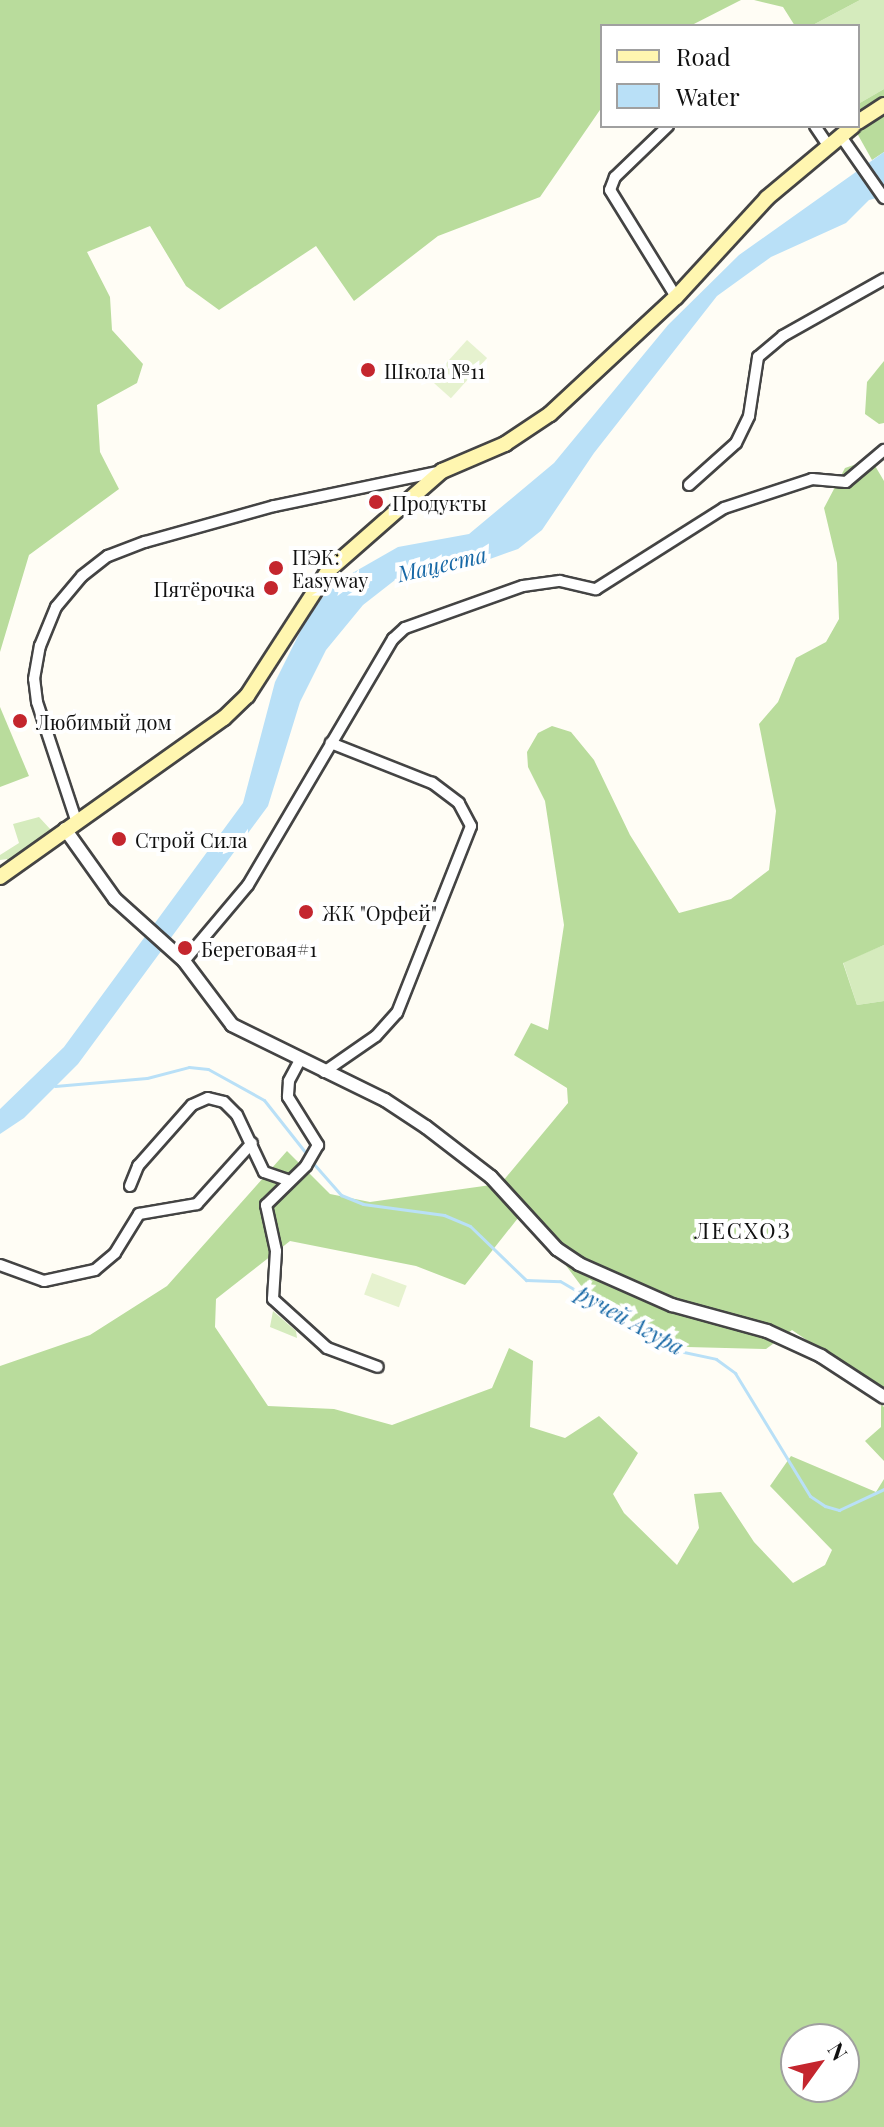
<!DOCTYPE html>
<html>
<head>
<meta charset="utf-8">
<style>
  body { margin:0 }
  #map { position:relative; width:884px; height:2127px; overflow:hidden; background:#fffdf5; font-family:"Playfair Display",serif }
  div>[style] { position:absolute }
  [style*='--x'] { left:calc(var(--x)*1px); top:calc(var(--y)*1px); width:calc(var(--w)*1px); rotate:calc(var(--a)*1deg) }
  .green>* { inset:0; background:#d5ebbd }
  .forest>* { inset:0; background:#b9dc9c }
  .pitch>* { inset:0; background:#e6f2cf; transform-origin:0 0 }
  .water>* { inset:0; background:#b9e0f7 }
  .stream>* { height:3px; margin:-1.5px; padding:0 1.5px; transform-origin:1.5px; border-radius:1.5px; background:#b9e0f7 }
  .roads { filter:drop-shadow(2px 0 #444) drop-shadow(-2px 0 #444) drop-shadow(0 2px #444) drop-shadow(0 -2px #444) }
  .minor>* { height:10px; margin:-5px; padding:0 5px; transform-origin:5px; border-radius:5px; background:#fff }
  .tertiary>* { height:12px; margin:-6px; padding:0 6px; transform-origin:6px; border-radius:6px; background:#fff }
  .secondary>* { height:14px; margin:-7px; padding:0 7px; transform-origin:7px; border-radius:7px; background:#fff6b0 }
  .dots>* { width:22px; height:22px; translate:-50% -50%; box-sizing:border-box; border:4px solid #fff; border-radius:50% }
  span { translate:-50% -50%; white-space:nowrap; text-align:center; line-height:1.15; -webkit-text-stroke:8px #fff; paint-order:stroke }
  .poi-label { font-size:20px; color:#111 }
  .left { translate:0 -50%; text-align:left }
  .right { translate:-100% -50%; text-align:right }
  .water-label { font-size:22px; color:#1768a6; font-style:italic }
  .neighbourhood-label { font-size:22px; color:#111; letter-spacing:2px }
  .legend { position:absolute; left:600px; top:24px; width:260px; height:104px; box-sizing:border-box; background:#fff; border:2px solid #a0a0a0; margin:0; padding:10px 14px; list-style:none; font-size:24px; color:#111 }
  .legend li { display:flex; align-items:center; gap:16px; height:40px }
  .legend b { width:40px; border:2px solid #a0a0a0 }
  .north { position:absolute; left:780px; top:2023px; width:80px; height:80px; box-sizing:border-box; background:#fff; border:2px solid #a0a0a0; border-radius:50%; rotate:57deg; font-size:22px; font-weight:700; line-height:32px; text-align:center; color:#111 }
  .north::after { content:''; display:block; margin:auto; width:28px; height:36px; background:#c4262e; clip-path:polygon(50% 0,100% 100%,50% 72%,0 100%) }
</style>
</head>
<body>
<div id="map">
  <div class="green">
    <div style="clip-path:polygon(860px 0,884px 0,884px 89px,858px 104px,858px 26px,811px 26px)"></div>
    <div style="clip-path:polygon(39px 817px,51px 830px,9px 865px,7px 859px,0 860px,0 855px,19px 843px,13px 824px)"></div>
    <div style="clip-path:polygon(884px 945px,884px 1001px,857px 1005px,843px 962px)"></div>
    <div style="clip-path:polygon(273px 1311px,296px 1331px,297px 1338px,270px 1327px)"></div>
  </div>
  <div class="forest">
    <div style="clip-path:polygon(0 0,741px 0,690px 26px,602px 26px,602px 107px,540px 197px,438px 236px,354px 301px,316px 246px,219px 310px,186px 286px,150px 226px,87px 252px,110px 297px,112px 330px,143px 364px,137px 383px,97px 405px,100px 452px,119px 489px,29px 555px,0 652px)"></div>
    <div style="clip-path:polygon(754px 0,860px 0,811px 26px,795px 26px,783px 7px)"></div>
    <div style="clip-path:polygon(884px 89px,884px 152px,872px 160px,853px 126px,858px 126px,858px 104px)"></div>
    <div style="clip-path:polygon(884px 361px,884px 423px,879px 424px,865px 414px,867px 382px)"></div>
    <div style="clip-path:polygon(871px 459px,884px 481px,884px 945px,843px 963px,857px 1005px,884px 1001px,884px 1393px,792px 1330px,766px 1349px,649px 1346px,582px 1287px,503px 1181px,568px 1103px,567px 1088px,514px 1055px,531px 1023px,548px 1030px,564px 925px,545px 801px,528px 767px,527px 752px,538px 733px,552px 726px,571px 732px,594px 760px,630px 835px,679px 913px,731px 899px,769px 870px,776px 811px,759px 724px,778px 702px,796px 658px,826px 642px,839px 619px,837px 563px,824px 508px,845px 468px)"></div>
    <div style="clip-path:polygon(0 707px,29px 776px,0 787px)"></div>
    <div style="clip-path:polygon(evenodd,287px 1151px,330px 1194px,370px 1202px,491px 1185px,518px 1218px,465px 1285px,416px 1266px,290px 1241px,216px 1299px,215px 1327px,268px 1406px,334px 1409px,392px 1425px,492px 1388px,509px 1348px,533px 1361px,530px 1427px,565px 1438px,599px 1416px,638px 1453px,613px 1494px,624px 1513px,677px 1565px,699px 1528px,694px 1494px,721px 1492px,754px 1542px,793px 1583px,825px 1565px,832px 1550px,770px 1486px,791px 1456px,876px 1492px,884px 1479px,884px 2127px,0 2127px,0 1366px,90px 1335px,167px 1286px,287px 1151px,796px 2039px,844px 2039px,844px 2087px,796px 2087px,796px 2039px)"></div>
    <div style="clip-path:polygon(881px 1404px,884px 1407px,884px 1461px,865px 1441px,881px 1427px)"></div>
  </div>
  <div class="pitch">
    <div style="left:467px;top:340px;width:27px;height:54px;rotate:42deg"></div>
    <div style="left:372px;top:1273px;width:37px;height:23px;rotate:20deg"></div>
  </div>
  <div class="water">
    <div style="clip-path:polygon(884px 152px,884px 196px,869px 200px,846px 223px,771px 257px,717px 296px,594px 453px,542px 530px,518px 549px,490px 559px,395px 580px,363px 605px,326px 650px,300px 702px,268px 806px,78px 1064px,24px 1118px,0 1134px,0 1109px,64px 1047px,243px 803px,275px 682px,310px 612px,335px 583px,398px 547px,469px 534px,554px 463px,668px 325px,739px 255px)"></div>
  </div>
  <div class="stream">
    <div style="--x:55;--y:1086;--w:92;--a:-5"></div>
    <div style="--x:147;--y:1078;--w:43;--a:-14.7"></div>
    <div style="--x:189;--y:1067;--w:19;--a:6"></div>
    <div style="--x:208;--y:1069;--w:64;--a:29"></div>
    <div style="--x:264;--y:1100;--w:73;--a:51.7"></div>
    <div style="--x:313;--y:1163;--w:43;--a:48.8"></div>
    <div style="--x:341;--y:1195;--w:24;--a:22"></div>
    <div style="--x:363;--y:1204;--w:82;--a:7.7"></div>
    <div style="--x:444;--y:1215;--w:28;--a:23"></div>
    <div style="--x:470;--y:1226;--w:78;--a:44"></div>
    <div style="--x:526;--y:1280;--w:34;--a:2"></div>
    <div style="--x:560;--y:1281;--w:138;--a:30.5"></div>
    <div style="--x:679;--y:1351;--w:38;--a:12"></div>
    <div style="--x:716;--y:1359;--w:24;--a:36"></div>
    <div style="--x:735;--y:1373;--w:144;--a:58.6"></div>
    <div style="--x:810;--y:1496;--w:18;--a:34"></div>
    <div style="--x:825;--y:1506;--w:15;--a:16"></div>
    <div style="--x:839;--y:1510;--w:50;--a:-25"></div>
  </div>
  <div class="roads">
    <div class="minor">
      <div style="--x:668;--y:126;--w:74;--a:136.1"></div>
      <div style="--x:615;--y:177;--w:14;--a:111"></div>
      <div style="--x:610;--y:190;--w:126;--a:58.3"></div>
      <div style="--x:815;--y:126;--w:22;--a:56"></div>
      <div style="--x:840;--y:135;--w:77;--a:55.1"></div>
      <div style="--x:689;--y:485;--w:63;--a:-41.8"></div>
      <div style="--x:736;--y:443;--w:30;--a:-64"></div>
      <div style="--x:749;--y:416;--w:60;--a:-81.3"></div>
      <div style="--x:758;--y:357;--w:33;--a:-40"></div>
      <div style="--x:783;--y:336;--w:116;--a:-29.4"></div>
      <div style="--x:76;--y:820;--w:124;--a:-108.3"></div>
      <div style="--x:37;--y:702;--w:23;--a:-97"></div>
      <div style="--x:34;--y:679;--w:34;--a:-80"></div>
      <div style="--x:40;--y:646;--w:42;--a:-67.7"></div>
      <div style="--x:56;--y:607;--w:40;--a:-50"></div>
      <div style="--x:82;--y:576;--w:33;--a:-38"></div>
      <div style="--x:108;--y:556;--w:40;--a:-21"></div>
      <div style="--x:145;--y:542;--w:134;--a:-15.6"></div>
      <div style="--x:274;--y:506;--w:172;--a:-11.8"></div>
      <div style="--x:184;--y:961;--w:99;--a:-49.9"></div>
      <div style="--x:248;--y:885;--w:286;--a:-59.5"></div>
      <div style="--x:393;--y:639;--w:16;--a:-43"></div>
      <div style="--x:405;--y:628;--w:125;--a:-19.6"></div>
      <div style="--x:523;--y:586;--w:37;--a:-8"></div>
      <div style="--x:560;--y:581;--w:37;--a:13"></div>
      <div style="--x:596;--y:589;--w:151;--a:-32.3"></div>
      <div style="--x:724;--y:508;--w:93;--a:-18.2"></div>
      <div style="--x:812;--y:479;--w:34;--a:5"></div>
      <div style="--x:846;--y:482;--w:50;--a:-40.1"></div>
      <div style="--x:300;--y:1060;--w:24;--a:118"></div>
      <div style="--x:289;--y:1081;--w:16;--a:94"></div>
      <div style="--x:288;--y:1097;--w:57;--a:58"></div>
      <div style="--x:318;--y:1145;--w:24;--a:120"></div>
      <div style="--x:306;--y:1166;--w:56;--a:135.7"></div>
      <div style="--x:266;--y:1205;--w:47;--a:77.7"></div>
      <div style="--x:276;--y:1251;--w:48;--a:93.6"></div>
      <div style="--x:273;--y:1299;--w:73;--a:42.2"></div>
      <div style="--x:327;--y:1348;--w:54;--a:20.4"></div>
      <div style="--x:324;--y:1072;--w:63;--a:-34.7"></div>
      <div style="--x:376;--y:1036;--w:31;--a:-48"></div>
      <div style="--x:397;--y:1013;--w:201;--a:-68.4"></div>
      <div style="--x:471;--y:826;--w:26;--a:-118"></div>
      <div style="--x:459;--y:803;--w:34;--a:-143"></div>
      <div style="--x:432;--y:783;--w:109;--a:-158.4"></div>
      <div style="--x:130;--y:1186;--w:22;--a:-68"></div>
      <div style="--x:138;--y:1166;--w:81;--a:-48.5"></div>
      <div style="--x:192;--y:1105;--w:17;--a:-24"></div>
      <div style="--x:208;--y:1098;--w:16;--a:14"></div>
      <div style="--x:224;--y:1102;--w:18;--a:45"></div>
      <div style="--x:237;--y:1115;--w:63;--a:64.7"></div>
      <div style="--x:264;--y:1172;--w:24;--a:19"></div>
      <div style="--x:0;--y:1265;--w:47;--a:20"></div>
      <div style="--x:44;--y:1281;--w:52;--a:-12.2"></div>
      <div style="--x:95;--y:1270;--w:26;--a:-40"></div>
      <div style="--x:115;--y:1253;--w:46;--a:-58.4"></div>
      <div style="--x:139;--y:1214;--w:59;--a:-9.8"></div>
      <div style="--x:197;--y:1204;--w:82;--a:-48"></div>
    </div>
    <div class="tertiary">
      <div style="--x:65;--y:829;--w:86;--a:54.5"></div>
      <div style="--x:115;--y:899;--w:93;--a:41.9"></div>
      <div style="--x:184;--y:961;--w:80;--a:53.1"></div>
      <div style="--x:232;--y:1025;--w:170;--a:26.1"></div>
      <div style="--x:385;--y:1100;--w:49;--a:33.4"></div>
      <div style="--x:426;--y:1127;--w:82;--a:37.6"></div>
      <div style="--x:491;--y:1177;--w:98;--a:47.5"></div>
      <div style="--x:557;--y:1249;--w:27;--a:34"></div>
      <div style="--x:579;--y:1264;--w:102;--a:23.8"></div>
      <div style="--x:672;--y:1305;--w:98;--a:15.3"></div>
      <div style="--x:767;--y:1331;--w:60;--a:24.8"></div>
      <div style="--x:821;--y:1356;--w:75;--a:33.1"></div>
    </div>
    <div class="secondary">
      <div style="--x:858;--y:122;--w:31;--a:-33"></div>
      <div style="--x:0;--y:877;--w:275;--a:-35.4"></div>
      <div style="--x:224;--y:718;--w:32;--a:-44"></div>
      <div style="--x:247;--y:696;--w:149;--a:-57.1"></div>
      <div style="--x:328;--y:571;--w:152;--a:-41.3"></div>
      <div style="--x:442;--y:471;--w:69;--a:-23.2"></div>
      <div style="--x:505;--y:444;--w:54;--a:-33.7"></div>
      <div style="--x:550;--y:414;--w:172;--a:-42.9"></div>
      <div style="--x:676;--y:297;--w:134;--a:-47.4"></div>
      <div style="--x:767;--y:198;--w:112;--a:-39.9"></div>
    </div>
  </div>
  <div class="dots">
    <div style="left:368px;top:370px;background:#c4262e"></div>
    <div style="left:376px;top:502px;background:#c4262e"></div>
    <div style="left:276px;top:568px;background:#c4262e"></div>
    <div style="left:271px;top:588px;background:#c4262e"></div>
    <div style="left:20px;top:721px;background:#c4262e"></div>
    <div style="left:119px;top:839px;background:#c4262e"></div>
    <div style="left:306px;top:912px;background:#c4262e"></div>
    <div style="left:185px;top:948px;background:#c4262e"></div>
  </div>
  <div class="poi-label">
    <span class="left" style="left:384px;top:370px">Школа №11</span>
    <span class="left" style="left:392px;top:502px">Продукты</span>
    <span class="left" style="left:292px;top:568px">ПЭК:<br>Easyway</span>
    <span class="right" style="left:255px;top:588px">Пятёрочка</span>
    <span class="left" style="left:36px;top:721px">Любимый дом</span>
    <span class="left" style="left:135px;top:839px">Строй Сила</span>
    <span class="left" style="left:322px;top:912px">ЖК "Орфей"</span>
    <span class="left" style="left:201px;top:948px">Береговая#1</span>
  </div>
  <div class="water-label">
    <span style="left:442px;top:564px;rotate:-13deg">Мацеста</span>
    <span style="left:630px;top:1320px;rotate:29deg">ручей Агура</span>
  </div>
  <div class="neighbourhood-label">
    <span style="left:743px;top:1231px">ЛЕСХОЗ</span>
  </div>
  <ul class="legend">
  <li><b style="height:10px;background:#fff6b0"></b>Road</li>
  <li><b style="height:22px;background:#b9e0f7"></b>Water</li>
  </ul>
  <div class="north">N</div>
</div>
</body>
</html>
